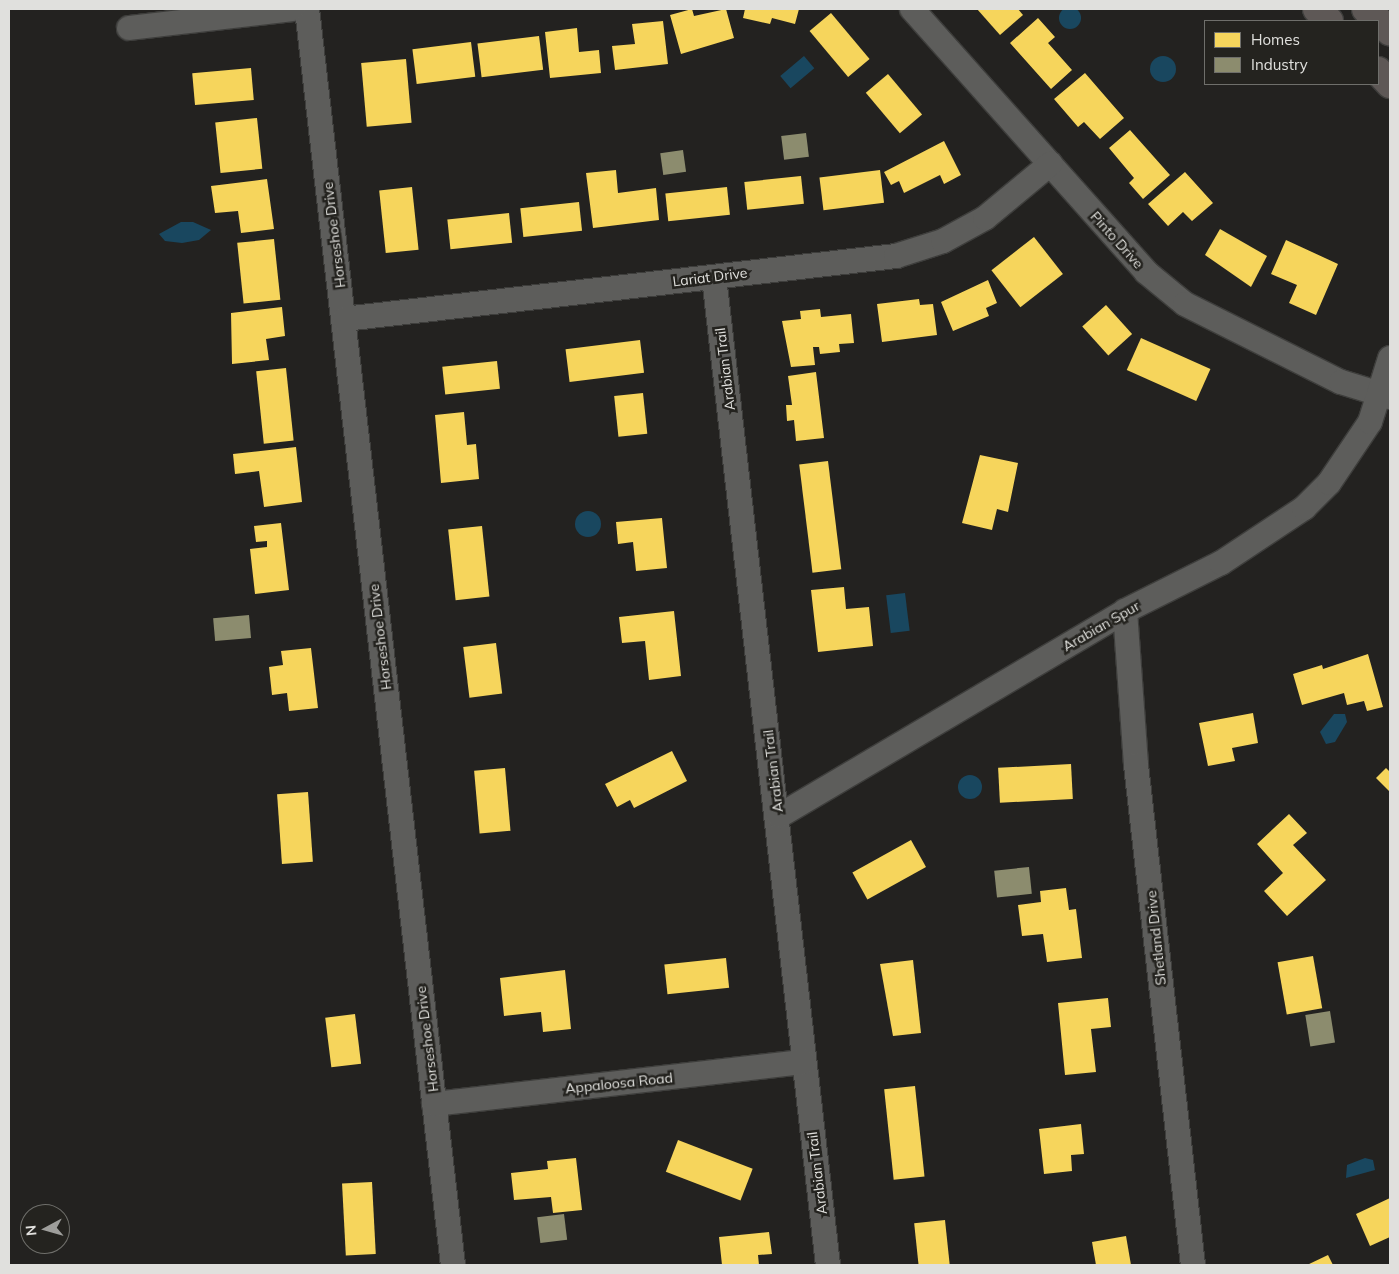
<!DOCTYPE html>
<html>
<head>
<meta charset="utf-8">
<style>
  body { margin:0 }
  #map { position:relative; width:1399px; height:1274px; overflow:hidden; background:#232220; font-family:Mulish,sans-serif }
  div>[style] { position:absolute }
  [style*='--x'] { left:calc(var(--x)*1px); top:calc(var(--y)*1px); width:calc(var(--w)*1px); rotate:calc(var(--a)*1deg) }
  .water>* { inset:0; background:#19475f; transform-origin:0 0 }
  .round { border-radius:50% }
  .homes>* { inset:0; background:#f6d55c; transform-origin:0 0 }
  .industry>* { inset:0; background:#8c8c6e; transform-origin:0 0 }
  .roads { filter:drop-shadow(1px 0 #3e3e3c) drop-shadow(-1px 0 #3e3e3c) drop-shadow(0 1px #3e3e3c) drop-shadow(0 -1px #3e3e3c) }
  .street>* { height:24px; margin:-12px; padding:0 12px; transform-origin:12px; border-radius:12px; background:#5d5d5b }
  .highway>* { height:28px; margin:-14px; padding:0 14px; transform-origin:14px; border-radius:14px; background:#5e5856 }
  span { translate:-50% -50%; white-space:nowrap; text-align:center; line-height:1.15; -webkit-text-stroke:5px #24231f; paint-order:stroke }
  .street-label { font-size:14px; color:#e0e0dd }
  .frame { position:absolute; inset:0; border:10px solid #e0e0dd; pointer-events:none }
  .legend { position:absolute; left:1204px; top:20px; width:175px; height:65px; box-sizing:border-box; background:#24231f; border:1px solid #6f6f6b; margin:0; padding:6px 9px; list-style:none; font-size:15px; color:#e0e0dd }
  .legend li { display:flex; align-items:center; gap:10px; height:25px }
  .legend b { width:25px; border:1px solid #6f6f6b }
  .north { position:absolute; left:20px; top:1204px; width:50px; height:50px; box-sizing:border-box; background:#24231f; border:1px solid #6f6f6b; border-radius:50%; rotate:264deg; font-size:14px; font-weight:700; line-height:20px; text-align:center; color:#e0e0dd }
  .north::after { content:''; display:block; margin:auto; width:18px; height:22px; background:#9e9e9b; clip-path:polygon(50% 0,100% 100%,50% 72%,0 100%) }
</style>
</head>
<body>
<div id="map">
  <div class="water">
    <div class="round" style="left:1059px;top:7px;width:22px;height:22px"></div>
    <div style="left:804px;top:56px;width:16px;height:31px;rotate:50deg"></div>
    <div class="round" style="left:1150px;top:56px;width:26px;height:26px"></div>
    <div style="clip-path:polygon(181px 222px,193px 222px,211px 230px,199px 240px,182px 243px,165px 241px,159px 234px)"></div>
    <div class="round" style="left:575px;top:511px;width:26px;height:26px"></div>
    <div style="left:905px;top:593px;width:38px;height:19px;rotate:83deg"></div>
    <div style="clip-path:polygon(1334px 714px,1345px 714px,1347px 722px,1335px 742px,1326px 744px,1320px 732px)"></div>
    <div class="round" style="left:958px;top:775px;width:24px;height:24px"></div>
    <div style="clip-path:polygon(1365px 1158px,1373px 1160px,1375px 1170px,1346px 1178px,1347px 1165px)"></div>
  </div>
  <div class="homes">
    <div style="clip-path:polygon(692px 9px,694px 16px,726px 9px,734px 38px,681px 54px,670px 15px)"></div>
    <div style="clip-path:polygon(745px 9px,799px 9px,795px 24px,772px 18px,770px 24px,743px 18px)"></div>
    <div style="clip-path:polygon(977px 9px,1018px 9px,1023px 15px,1000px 35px)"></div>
    <div style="left:831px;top:13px;width:60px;height:28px;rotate:50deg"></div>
    <div style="clip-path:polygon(1038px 18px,1055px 37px,1048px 43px,1072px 70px,1051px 89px,1010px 43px)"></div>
    <div style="clip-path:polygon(663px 21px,668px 64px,615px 70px,612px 46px,635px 44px,632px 24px)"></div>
    <div style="clip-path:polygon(577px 28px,579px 52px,599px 50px,601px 73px,550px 78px,545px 32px)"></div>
    <div style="left:539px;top:36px;width:34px;height:62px;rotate:83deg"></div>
    <div style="left:471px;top:42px;width:35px;height:59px;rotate:83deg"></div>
    <div style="left:406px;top:59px;width:64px;height:45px;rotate:85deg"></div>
    <div style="left:251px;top:68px;width:32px;height:59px;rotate:85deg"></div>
    <div style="clip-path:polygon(1085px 73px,1124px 118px,1100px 139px,1084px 122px,1078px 127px,1054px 99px)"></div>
    <div style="left:888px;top:74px;width:53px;height:29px;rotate:50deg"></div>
    <div style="left:257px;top:118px;width:51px;height:42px;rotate:84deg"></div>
    <div style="clip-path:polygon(1130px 130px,1170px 175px,1143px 199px,1129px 183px,1134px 178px,1109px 148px)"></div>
    <div style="clip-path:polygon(944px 141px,961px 175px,944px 184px,940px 175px,904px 193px,899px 181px,891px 185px,884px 172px)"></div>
    <div style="clip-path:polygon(616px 170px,618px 193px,656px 188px,659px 220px,593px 228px,586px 173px)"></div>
    <div style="left:880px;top:170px;width:33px;height:61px;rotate:83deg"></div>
    <div style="clip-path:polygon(1185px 172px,1213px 203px,1192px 221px,1183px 212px,1168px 226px,1148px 204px)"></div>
    <div style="left:801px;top:176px;width:28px;height:57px;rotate:84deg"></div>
    <div style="clip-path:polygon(267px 179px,274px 229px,241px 233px,238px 211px,215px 213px,211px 186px)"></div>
    <div style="left:412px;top:187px;width:63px;height:33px;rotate:84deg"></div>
    <div style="left:727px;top:187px;width:28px;height:62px;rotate:84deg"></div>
    <div style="left:579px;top:202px;width:29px;height:59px;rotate:84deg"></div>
    <div style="left:509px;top:213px;width:30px;height:62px;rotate:84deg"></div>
    <div style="clip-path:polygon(1220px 229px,1267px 256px,1251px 287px,1205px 255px)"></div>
    <div style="left:1034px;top:237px;width:47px;height:54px;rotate:52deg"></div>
    <div style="left:274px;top:239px;width:61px;height:37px;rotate:84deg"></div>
    <div style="clip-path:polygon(1286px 240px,1338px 264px,1316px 315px,1289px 303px,1297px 285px,1271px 274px)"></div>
    <div style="clip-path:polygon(988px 280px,997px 303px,986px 308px,989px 316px,953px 331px,941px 302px)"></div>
    <div style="clip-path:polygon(919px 299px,920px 305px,933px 304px,937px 335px,882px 342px,877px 304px)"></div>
    <div style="left:1106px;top:305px;width:39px;height:32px;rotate:48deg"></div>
    <div style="clip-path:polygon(282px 307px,285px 336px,266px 339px,269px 360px,232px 364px,231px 313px)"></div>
    <div style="clip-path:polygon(820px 309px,821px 317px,851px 314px,854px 343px,839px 344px,840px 352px,820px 354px,819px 347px,813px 347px,815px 365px,791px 367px,782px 321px,801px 319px,800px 311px)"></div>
    <div style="left:1141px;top:338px;width:76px;height:35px;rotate:24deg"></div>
    <div style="left:640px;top:340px;width:33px;height:75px;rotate:83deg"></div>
    <div style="left:497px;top:361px;width:28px;height:55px;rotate:84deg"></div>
    <div style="left:286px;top:368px;width:73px;height:30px;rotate:84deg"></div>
    <div style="clip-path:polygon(816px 372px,824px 438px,796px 441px,794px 420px,787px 421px,786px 405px,792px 405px,788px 376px)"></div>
    <div style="left:643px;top:393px;width:41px;height:29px;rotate:84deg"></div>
    <div style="clip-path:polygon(464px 412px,467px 445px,476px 444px,479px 479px,441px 483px,435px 415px)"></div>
    <div style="clip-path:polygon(296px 447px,302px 502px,264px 507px,259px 471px,235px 474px,233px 454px)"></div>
    <div style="clip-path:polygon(980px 455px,1018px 463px,1008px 512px,997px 509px,992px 530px,962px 523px)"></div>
    <div style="left:828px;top:461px;width:109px;height:29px;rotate:83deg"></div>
    <div style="clip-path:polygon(662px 518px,667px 568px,636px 571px,633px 542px,618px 544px,616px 522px)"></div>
    <div style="clip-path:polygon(281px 523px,289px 590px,255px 594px,250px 549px,267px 547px,267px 541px,256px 542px,254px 526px)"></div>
    <div style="left:482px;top:526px;width:71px;height:34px;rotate:84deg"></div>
    <div style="clip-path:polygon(844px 587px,846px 609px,869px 607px,873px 646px,818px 652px,811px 590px)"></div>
    <div style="clip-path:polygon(674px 611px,681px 676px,649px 680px,645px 641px,622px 643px,619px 617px)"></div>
    <div style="left:496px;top:643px;width:51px;height:33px;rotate:83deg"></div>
    <div style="clip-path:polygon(311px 648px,318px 708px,289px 711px,287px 693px,272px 695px,269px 667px,283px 665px,281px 651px)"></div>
    <div style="clip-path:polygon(1368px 654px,1383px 707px,1367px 711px,1364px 701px,1347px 705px,1344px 693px,1302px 705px,1293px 674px,1322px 665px,1323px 669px)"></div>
    <div style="clip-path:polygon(1253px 713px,1258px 743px,1232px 748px,1235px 761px,1208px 766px,1199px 723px)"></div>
    <div style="clip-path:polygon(672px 751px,687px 781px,634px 808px,630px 800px,617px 807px,605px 784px)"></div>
    <div style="left:1071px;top:764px;width:35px;height:73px;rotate:87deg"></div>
    <div style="left:505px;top:768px;width:63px;height:31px;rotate:85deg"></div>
    <div style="clip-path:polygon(1386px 768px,1390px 772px,1389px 791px,1376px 778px)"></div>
    <div style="left:308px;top:792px;width:70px;height:31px;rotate:86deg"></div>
    <div style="clip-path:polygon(1289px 814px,1307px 833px,1293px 845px,1326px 880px,1287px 916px,1264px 891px,1283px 873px,1257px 844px)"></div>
    <div style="left:911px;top:840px;width:31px;height:67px;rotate:61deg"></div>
    <div style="clip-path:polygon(1066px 888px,1069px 910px,1076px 909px,1082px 958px,1047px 962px,1043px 934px,1022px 936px,1018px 905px,1041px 902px,1040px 891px)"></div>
    <div style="left:1313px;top:956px;width:53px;height:36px;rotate:80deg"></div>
    <div style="left:726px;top:958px;width:30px;height:62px;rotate:84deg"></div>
    <div style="clip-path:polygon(913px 960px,921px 1033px,893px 1036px,880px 964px)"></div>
    <div style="clip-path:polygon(565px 970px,571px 1029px,543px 1032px,541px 1012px,504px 1016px,500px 978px)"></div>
    <div style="clip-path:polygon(1108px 998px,1111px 1027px,1091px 1029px,1096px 1072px,1065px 1075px,1058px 1003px)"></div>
    <div style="left:355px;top:1014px;width:50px;height:30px;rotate:83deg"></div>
    <div style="left:915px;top:1086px;width:91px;height:31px;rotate:84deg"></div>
    <div style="clip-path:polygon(1081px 1124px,1084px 1154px,1071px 1155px,1072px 1171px,1044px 1174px,1039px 1129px)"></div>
    <div style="left:678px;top:1140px;width:80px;height:34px;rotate:21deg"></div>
    <div style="clip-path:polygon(576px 1158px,582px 1210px,553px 1213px,551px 1197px,514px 1200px,511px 1173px,548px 1169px,547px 1161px)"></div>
    <div style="left:372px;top:1182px;width:72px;height:30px;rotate:87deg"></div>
    <div style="clip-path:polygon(1390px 1198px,1390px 1237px,1370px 1246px,1356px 1214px)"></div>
    <div style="left:945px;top:1220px;width:45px;height:31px;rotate:84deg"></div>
    <div style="clip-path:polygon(769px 1232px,772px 1254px,758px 1255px,759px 1265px,722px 1265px,719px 1237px)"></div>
    <div style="clip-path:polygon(1126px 1236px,1131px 1265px,1096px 1265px,1092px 1242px)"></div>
    <div style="clip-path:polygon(1328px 1255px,1333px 1265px,1307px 1265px)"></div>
  </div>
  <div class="industry">
    <div style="left:806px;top:133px;width:24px;height:25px;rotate:83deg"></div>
    <div style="left:683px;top:150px;width:22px;height:23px;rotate:82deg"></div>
    <div style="left:249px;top:615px;width:23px;height:36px;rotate:85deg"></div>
    <div style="left:1029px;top:867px;width:27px;height:35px;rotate:84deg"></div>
    <div style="left:1330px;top:1011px;width:32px;height:25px;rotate:81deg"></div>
    <div style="left:564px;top:1214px;width:26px;height:27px;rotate:83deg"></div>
  </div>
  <div class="roads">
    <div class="street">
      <div style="--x:307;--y:9;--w:1264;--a:83.37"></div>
      <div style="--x:912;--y:9;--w:352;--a:48.3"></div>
      <div style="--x:1146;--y:272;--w:50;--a:39.4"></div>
      <div style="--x:1185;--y:304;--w:174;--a:26.6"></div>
      <div style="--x:1341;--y:382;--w:51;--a:17"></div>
      <div style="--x:129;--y:28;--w:164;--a:-6.6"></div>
      <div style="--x:714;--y:277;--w:995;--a:83.42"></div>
      <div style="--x:344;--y:319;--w:556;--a:-6.51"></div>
      <div style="--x:896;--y:256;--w:49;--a:-17.7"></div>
      <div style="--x:943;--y:241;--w:48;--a:-28.7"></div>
      <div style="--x:985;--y:218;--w:85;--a:-39.7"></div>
      <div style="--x:1125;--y:611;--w:154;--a:85.9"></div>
      <div style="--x:1136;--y:765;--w:503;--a:83.5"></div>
      <div style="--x:779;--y:816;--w:402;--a:-30.6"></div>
      <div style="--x:1125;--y:611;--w:107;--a:-26.6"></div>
      <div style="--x:1221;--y:563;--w:100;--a:-33.5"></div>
      <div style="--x:1304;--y:508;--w:35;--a:-45"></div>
      <div style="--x:1329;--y:483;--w:73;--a:-56.1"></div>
      <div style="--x:1370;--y:422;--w:67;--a:-72.6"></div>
      <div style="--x:434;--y:1104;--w:372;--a:-6.5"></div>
    </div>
    <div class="highway">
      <div style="--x:1317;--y:9;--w:17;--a:45"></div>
      <div style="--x:1366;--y:9;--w:33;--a:43"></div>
      <div style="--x:1378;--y:71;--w:18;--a:47"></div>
    </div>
  </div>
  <div class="street-label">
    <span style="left:334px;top:235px;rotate:-97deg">Horseshoe Drive</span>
    <span style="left:1117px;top:240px;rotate:48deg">Pinto Drive</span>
    <span style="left:710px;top:277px;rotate:-7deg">Lariat Drive</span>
    <span style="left:725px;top:369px;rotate:-97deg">Arabian Trail</span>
    <span style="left:1101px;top:626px;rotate:-30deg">Arabian Spur</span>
    <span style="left:380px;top:637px;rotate:-97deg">Horseshoe Drive</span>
    <span style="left:773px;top:771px;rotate:-97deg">Arabian Trail</span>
    <span style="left:1156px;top:938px;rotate:-96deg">Shetland Drive</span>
    <span style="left:427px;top:1039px;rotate:-97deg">Horseshoe Drive</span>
    <span style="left:619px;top:1083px;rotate:-6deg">Appaloosa Road</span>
    <span style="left:817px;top:1173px;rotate:-97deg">Arabian Trail</span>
  </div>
  <div class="frame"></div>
  <ul class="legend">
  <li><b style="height:14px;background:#f6d55c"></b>Homes</li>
  <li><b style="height:14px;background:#8c8c6e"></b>Industry</li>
  </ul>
  <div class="north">N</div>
</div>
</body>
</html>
